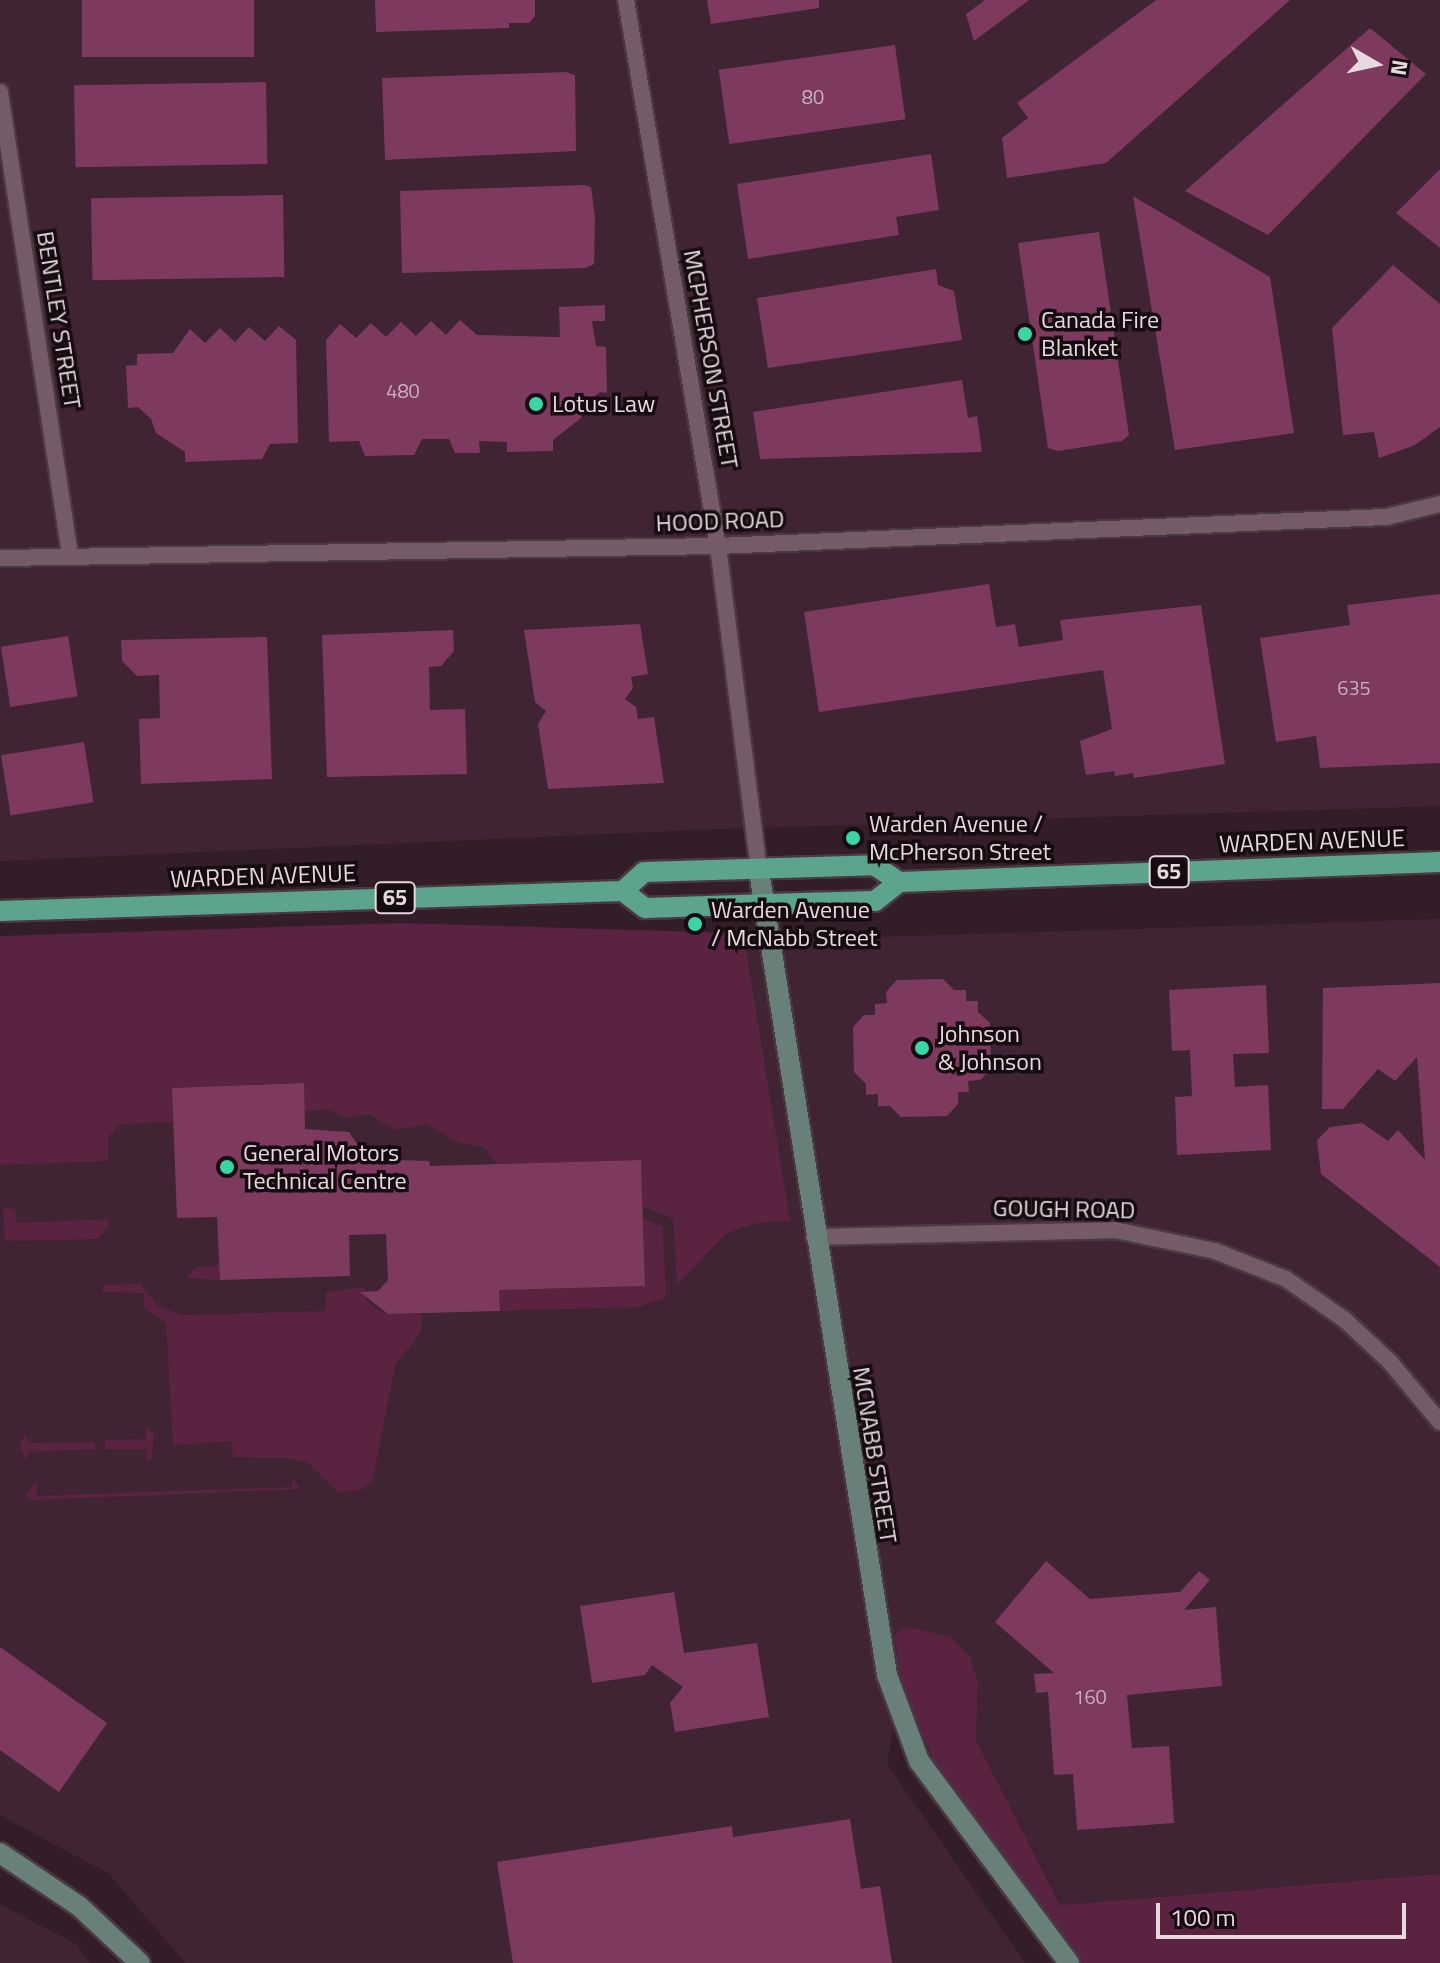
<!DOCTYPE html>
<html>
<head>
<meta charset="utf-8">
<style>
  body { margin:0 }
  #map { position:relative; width:1440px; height:1963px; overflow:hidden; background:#331d28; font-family:"Titillium Web",sans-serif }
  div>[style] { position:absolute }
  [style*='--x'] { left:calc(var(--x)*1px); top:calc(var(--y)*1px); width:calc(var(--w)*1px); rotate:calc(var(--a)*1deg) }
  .built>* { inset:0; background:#412433 }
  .green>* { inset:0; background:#592341 }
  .building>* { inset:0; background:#7d395e; transform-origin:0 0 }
  .roads { filter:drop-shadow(2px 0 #4b3942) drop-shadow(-2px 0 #4b3942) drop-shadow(0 2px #4b3942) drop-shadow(0 -2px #4b3942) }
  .street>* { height:16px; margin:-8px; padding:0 8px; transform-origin:8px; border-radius:8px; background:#755a67 }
  .secondary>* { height:20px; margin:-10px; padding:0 10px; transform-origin:10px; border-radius:10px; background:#687f7a }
  .primary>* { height:20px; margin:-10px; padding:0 10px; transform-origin:10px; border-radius:10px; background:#5ca48e }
  .dots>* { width:22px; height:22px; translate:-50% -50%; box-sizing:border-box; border:4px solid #150b10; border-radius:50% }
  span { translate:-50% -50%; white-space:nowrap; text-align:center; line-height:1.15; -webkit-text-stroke:7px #150b10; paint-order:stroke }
  .number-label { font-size:20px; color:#ccb0bf }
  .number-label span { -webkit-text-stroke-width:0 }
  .shield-label span { padding:2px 6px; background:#150b10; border:2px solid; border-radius:6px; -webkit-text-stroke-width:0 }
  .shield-label { font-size:22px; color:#e7d8df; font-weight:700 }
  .street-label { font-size:24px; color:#e7d8df }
  .poi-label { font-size:24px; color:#e7d8df }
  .left { translate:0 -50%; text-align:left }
  .north { position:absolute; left:1336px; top:24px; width:80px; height:80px; -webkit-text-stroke:6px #150b10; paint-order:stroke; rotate:99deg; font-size:22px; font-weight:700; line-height:32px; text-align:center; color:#e7d8df }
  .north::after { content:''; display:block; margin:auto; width:28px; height:36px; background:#e7d8df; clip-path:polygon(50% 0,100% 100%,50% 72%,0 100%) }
  .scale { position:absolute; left:1156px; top:1903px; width:250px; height:36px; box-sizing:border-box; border:4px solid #e7d8df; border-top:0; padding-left:10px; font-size:24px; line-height:28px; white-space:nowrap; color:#e7d8df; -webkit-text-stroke:6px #150b10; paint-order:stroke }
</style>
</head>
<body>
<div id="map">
  <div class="built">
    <div style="clip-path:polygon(0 0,1440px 0,1440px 806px,719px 829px,0 861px)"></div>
    <div style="clip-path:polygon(1440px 919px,1440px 1874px,1060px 1905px,976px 1740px,978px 1682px,901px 1684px,887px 1764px,1025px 1963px,185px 1963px,109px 1874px,0 1815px,0 948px,726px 942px)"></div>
    <div style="clip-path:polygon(0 1904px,76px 1944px,90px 1963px,0 1963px)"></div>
  </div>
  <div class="green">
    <div style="clip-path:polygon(400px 923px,736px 933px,744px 937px,790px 1221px,756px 1223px,727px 1233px,677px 1285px,673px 1219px,643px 1206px,641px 1160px,497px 1164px,483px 1147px,459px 1143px,426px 1124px,396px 1130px,369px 1114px,347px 1118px,328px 1110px,304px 1111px,303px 1083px,172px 1088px,173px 1122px,119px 1124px,108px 1138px,108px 1161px,0 1165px,0 936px)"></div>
    <div style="clip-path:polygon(3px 1207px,15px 1209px,17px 1223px,109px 1219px,108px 1228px,96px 1239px,5px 1241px)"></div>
    <div style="clip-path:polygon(643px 1219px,663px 1227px,666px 1297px,639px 1307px,500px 1311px,499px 1290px,645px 1286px)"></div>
    <div style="clip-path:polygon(219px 1265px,220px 1280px,186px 1278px,197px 1267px)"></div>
    <div style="clip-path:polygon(140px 1284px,159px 1307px,183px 1315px,325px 1311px,326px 1292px,364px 1287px,366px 1299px,375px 1309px,388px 1314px,421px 1314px,422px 1330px,395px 1366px,373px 1478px,364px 1489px,338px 1492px,308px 1463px,288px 1458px,233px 1457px,231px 1441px,173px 1445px,166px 1323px,144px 1308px,144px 1293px,102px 1292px,103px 1285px)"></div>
    <div style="clip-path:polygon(146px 1428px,154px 1433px,152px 1459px,147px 1460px,146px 1449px,105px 1449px,105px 1440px,146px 1439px)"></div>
    <div style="clip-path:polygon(25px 1433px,28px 1443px,95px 1442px,95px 1449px,29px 1452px,26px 1461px,20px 1446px)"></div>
    <div style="clip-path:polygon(292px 1476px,300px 1489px,33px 1500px,26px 1495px,36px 1483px,37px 1496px,292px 1487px)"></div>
    <div style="clip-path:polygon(907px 1627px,951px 1637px,970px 1657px,978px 1682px,976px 1740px,1060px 1905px,1440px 1874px,1440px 1963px,1082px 1963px,940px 1775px,901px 1684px,894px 1635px)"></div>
  </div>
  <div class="building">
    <div style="left:82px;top:0;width:172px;height:57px"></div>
    <div style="clip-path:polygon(375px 0,535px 0,535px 16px,529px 23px,509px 23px,509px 28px,376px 32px)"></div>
    <div style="clip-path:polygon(707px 0,819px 0,819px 8px,711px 24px)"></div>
    <div style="clip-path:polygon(985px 0,1029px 0,974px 41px,966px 14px)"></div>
    <div style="clip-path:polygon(1156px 0,1290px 0,1106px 163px,1007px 178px,1002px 138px,1028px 118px,1017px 103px)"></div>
    <div style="clip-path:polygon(1370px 28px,1426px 74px,1268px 235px,1185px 191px)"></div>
    <div style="left:895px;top:45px;width:75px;height:178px;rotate:82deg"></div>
    <div style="clip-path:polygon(566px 72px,575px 75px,576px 151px,385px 160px,382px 78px)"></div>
    <div style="left:266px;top:82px;width:82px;height:192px;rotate:89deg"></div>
    <div style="clip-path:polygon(931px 154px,939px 210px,896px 217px,899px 235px,748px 259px,737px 184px)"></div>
    <div style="clip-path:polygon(1440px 169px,1440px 248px,1396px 213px)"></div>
    <div style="clip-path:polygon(584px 185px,591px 187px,595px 217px,594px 264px,586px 268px,402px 273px,400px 191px)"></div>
    <div style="left:283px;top:195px;width:82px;height:192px;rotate:89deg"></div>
    <div style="clip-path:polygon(1133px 196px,1270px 277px,1294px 433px,1175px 450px)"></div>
    <div style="clip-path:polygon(1099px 232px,1129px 435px,1122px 441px,1058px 451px,1048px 448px,1018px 243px)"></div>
    <div style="clip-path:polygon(1393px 265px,1440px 304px,1440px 427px,1415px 445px,1379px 458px,1374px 432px,1343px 435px,1332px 328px)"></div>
    <div style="clip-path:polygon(936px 269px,938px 285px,954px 291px,962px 340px,768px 368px,757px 298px)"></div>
    <div style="clip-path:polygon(605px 305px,605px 321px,592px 321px,596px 346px,606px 347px,607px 393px,600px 392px,585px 405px,581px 418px,553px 440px,553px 451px,507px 452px,507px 442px,479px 441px,480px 453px,455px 453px,449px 439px,422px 439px,414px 455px,365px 456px,359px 441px,329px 442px,326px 340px,340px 324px,356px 338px,371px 323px,386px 337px,401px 322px,416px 336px,431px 321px,446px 335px,460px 320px,477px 335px,560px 337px,559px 307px)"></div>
    <div style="clip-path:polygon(279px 326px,296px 340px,298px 443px,270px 444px,262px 459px,185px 462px,185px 452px,156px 433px,151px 419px,138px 407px,128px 408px,126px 366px,137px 365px,137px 354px,173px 353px,190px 329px,205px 343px,220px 328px,235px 342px,249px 327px,265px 341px)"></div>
    <div style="clip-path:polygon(962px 380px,968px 418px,977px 416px,982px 452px,760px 459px,753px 412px)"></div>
    <div style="clip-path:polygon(989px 584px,996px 627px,1015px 624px,1019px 647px,1063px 640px,1060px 620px,1201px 605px,1225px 764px,1134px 778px,1133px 773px,1115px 776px,1114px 771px,1086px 775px,1080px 741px,1112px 729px,1103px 670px,819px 712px,804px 612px)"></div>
    <div style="clip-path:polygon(1440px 594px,1440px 763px,1320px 768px,1316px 736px,1276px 742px,1260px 638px,1350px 625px,1347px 605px)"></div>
    <div style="clip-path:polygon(640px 624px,648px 674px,631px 677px,633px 688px,625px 699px,636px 707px,638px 719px,654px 717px,664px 783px,548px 789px,538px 724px,546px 711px,535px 702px,524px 630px)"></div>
    <div style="clip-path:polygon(453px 630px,454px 651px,441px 666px,429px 667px,430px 710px,465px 709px,467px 774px,327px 777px,322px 635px)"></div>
    <div style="left:68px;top:636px;width:61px;height:68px;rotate:81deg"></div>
    <div style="clip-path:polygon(267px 637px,272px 779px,141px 784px,139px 719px,160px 718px,159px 675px,137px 676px,122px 661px,121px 640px)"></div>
    <div style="left:84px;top:742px;width:61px;height:84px;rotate:81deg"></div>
    <div style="clip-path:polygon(943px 979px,954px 990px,966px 990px,966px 1001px,978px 1001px,978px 1012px,990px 1023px,991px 1069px,980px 1080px,968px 1081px,969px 1092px,958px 1092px,958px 1104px,947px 1116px,901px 1117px,890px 1106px,878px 1106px,878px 1094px,866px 1095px,866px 1084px,854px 1072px,853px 1027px,864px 1015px,875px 1015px,875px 1004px,887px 1003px,886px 992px,897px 980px)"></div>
    <div style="clip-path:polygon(1440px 983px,1440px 1267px,1321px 1174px,1317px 1140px,1330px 1127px,1362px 1123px,1388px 1141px,1398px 1130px,1425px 1160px,1417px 1057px,1395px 1081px,1378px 1069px,1343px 1109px,1322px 1109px,1323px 988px)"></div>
    <div style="clip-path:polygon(1266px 985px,1269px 1053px,1233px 1054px,1235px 1087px,1268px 1085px,1271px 1150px,1177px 1155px,1175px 1097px,1192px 1096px,1190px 1050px,1172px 1051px,1169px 990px)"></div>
    <div style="clip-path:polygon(304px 1083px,305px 1129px,349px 1132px,367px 1159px,429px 1161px,430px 1166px,641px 1160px,645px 1286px,499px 1290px,500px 1311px,388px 1314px,360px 1292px,378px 1291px,388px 1280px,386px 1234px,349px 1235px,350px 1276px,220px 1280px,217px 1217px,177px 1218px,172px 1088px)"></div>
    <div style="clip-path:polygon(1046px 1561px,1090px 1599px,1180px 1592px,1199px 1571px,1210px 1580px,1184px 1610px,1216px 1607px,1222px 1686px,1127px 1695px,1132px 1748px,1169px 1746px,1174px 1823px,1077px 1830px,1073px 1774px,1054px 1775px,1048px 1692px,1036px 1693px,1034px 1674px,1054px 1673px,995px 1622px)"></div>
    <div style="clip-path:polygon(674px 1592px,684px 1653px,757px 1643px,769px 1717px,675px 1732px,670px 1703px,683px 1687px,652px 1665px,645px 1675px,592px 1683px,580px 1606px)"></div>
    <div style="clip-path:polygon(0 1647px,107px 1723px,59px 1792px,0 1750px)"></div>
    <div style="clip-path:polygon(850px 1819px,861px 1889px,880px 1886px,892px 1963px,513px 1963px,497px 1862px,732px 1826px,733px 1837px)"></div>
  </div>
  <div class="roads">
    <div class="street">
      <div style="--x:626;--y:0;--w:554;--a:80.44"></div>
      <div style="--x:718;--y:546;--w:328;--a:82.8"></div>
      <div style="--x:0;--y:92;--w:469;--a:81.4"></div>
      <div style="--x:0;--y:558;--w:718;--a:-0.96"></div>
      <div style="--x:718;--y:546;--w:669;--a:-2.49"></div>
      <div style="--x:1386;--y:517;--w:56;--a:-13.5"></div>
      <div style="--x:814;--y:1237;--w:301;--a:-1.3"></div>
      <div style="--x:1115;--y:1230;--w:102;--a:11.9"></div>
      <div style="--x:1215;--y:1251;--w:76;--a:21.5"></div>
      <div style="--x:1286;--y:1279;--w:72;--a:34.8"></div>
      <div style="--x:1345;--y:1320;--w:62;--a:43"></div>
      <div style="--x:1390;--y:1362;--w:78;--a:50.2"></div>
    </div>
    <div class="secondary">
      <div style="--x:759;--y:871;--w:814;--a:80.95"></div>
      <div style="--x:887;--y:1675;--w:92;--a:69.6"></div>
      <div style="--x:919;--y:1761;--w:252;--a:53.4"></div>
      <div style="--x:0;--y:1853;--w:95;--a:33.9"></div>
      <div style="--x:79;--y:1906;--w:83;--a:43.1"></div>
    </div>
    <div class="primary">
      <div style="--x:623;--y:891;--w:28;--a:-42"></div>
      <div style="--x:644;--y:872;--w:230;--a:-1.7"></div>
      <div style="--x:874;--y:865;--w:30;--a:34"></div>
      <div style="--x:899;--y:882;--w:541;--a:-2.12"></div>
      <div style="--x:0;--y:911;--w:623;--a:-1.84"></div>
      <div style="--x:623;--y:891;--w:28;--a:38"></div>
      <div style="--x:645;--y:908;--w:156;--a:-1.8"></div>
      <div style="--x:801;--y:903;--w:74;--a:-1.5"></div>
      <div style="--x:875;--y:901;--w:31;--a:-38"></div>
    </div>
  </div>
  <div class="dots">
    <div style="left:1025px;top:334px;background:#3ad4a5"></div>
    <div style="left:536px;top:404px;background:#3ad4a5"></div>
    <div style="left:853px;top:838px;background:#3ad4a5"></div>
    <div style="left:695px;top:924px;background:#3ad4a5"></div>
    <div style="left:922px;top:1048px;background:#3ad4a5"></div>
    <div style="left:227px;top:1167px;background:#3ad4a5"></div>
  </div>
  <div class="number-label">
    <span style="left:813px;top:96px">80</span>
    <span style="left:403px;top:390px">480</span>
    <span style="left:1354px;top:687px">635</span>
    <span style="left:1090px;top:1696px">160</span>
  </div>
  <div class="shield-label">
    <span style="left:1169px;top:872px">65</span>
    <span style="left:395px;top:898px">65</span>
  </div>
  <div class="street-label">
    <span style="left:59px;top:320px;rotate:81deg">BENTLEY STREET</span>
    <span style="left:711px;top:359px;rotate:80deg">MCPHERSON STREET</span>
    <span style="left:720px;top:521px;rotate:-2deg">HOOD ROAD</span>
    <span style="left:1312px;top:841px;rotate:-2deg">WARDEN AVENUE</span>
    <span style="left:263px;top:876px;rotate:-2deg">WARDEN AVENUE</span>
    <span style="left:1064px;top:1209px;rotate:1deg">GOUGH ROAD</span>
    <span style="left:875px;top:1455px;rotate:81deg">MCNABB STREET</span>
  </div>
  <div class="poi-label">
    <span class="left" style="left:1041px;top:334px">Canada Fire<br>Blanket</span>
    <span class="left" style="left:552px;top:404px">Lotus Law</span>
    <span class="left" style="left:869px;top:838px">Warden Avenue /<br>McPherson Street</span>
    <span class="left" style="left:711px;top:924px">Warden Avenue<br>/ McNabb Street</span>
    <span class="left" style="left:938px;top:1048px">Johnson<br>&amp; Johnson</span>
    <span class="left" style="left:243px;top:1167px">General Motors<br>Technical Centre</span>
  </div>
  <div class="north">N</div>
  <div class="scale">100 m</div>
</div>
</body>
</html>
